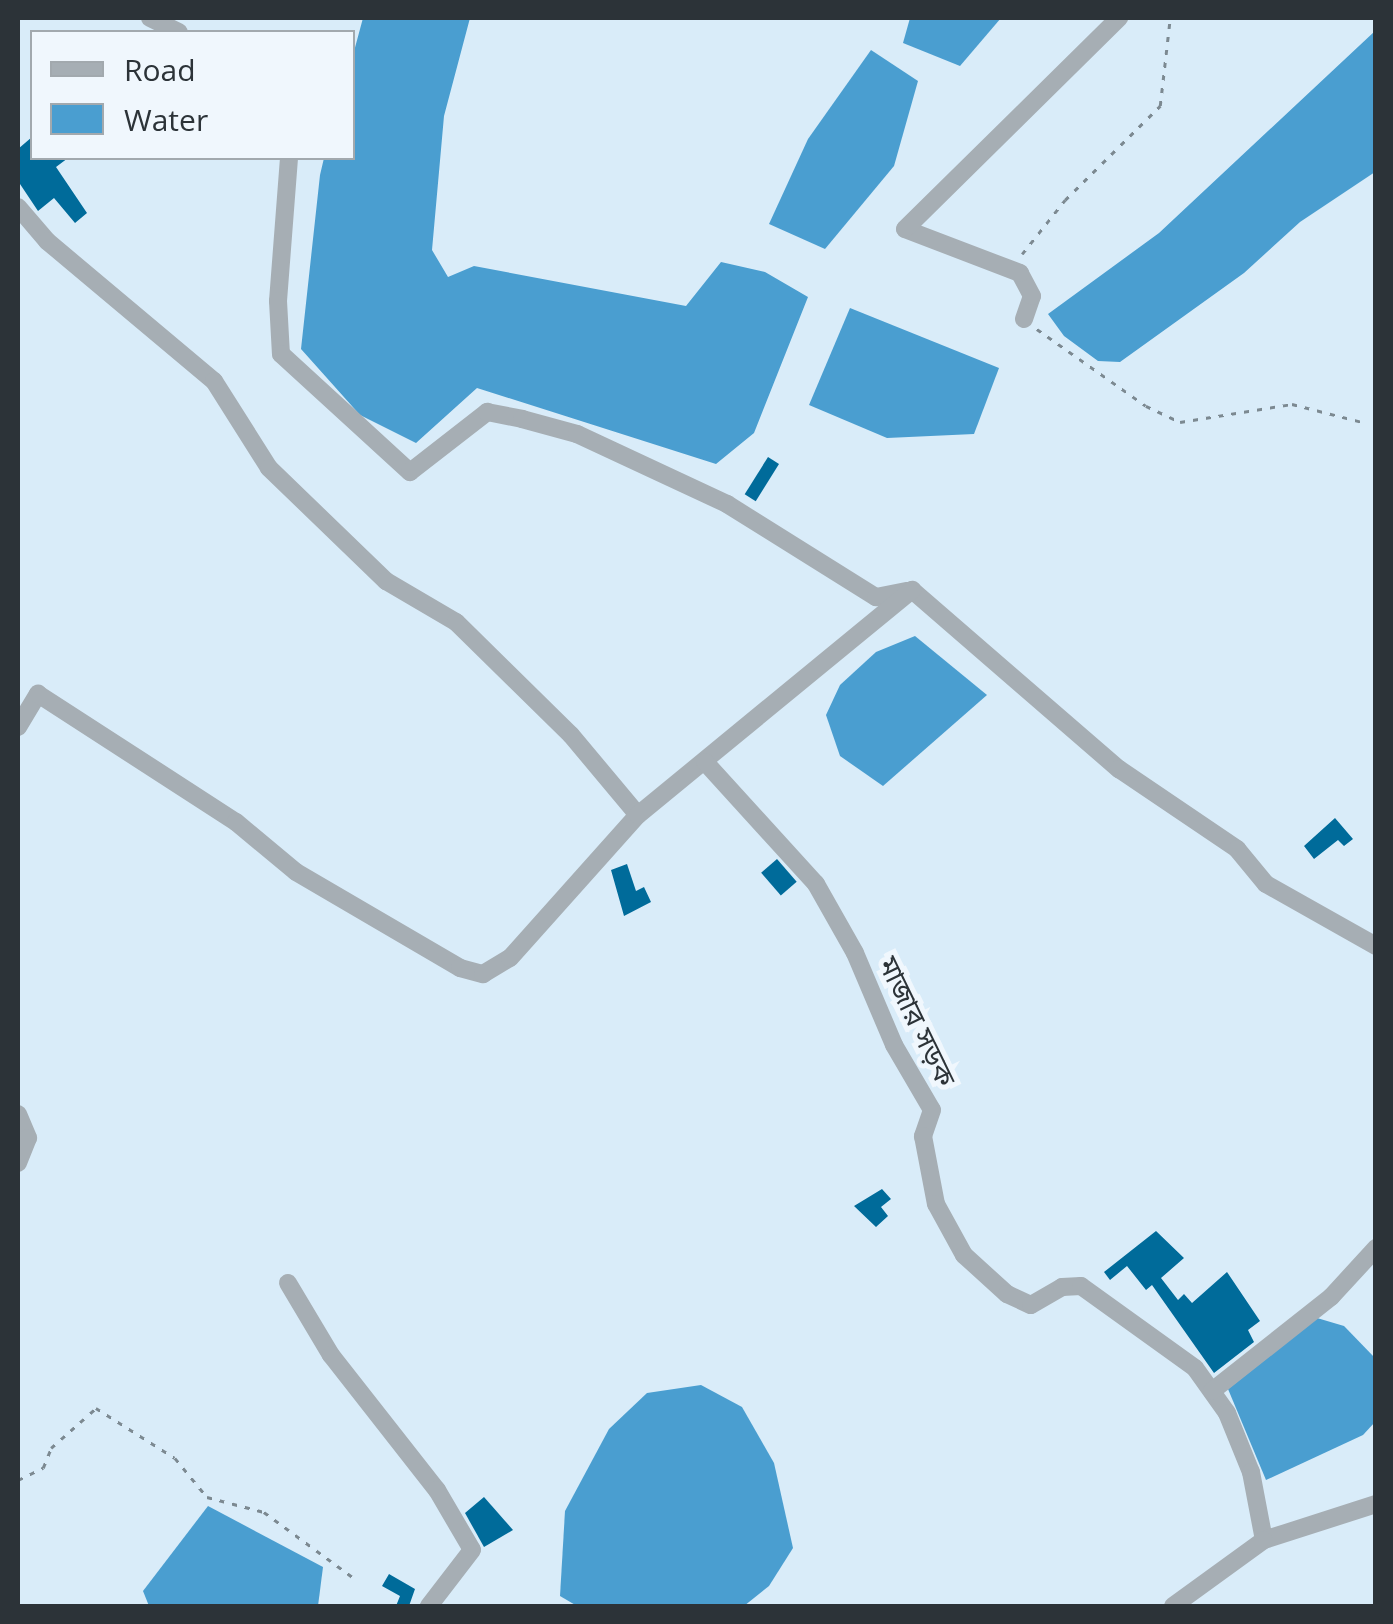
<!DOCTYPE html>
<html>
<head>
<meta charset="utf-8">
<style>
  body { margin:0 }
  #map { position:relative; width:1393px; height:1624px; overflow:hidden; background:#d9ecf9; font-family:"Open Sans","Noto Sans Bengali",sans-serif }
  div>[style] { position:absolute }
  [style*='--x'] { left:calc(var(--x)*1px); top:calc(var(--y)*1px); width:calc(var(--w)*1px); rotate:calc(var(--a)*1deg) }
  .water>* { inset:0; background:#4a9ed0 }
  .building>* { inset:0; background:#006b9a; transform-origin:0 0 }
  .path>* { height:2.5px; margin-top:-1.25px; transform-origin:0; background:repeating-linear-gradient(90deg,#7c8991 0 5px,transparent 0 13px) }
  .minor>* { height:18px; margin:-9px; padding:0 9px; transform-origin:9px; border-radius:9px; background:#a6aeb4 }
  span { translate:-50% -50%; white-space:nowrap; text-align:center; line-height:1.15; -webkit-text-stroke:10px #f0f7fd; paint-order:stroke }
  .street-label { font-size:28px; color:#2c3338 }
  .frame { position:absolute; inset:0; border:20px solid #2c3338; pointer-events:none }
  .legend { position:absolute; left:30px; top:30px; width:325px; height:130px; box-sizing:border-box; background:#f0f7fd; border:2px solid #a2a9ae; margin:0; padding:12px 18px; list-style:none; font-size:30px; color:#2c3338 }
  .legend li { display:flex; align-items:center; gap:20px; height:50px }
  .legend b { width:50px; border:2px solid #a2a9ae }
</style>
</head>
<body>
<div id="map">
  <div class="water">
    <div style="clip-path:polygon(363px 18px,470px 18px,444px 116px,432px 250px,448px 277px,474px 266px,686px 306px,721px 262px,765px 272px,808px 297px,754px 433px,716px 464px,477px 388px,416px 443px,360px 415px,301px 349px,320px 175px,324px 158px,352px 158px,353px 55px)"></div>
    <div style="clip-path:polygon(910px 18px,1001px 18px,960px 66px,903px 43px)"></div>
    <div style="clip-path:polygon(1375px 31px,1375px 172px,1300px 222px,1244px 273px,1120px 362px,1098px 361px,1064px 336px,1048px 314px,1159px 233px)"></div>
    <div style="clip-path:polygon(871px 50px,918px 81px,894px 166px,825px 249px,769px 224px,808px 139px)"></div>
    <div style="clip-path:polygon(850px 308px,999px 368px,974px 434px,887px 438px,809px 405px)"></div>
    <div style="clip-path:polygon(915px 636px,987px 695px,883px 786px,840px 756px,826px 715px,840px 685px,876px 652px)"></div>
    <div style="clip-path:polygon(1317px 1318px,1344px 1326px,1375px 1358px,1375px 1422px,1363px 1435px,1266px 1480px,1228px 1389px)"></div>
    <div style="clip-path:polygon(701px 1385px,742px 1407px,774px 1463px,793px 1548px,769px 1586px,744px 1606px,577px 1606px,560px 1596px,565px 1511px,609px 1429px,647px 1393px)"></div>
    <div style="clip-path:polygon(208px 1506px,323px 1567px,318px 1606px,149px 1606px,143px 1591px)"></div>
  </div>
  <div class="building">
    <div style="clip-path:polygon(32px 137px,32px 158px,68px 158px,56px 167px,87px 213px,75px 223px,54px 198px,38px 211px,18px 181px,18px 149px)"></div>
    <div style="left:768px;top:457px;width:13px;height:44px;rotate:32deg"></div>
    <div style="clip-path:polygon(1335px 818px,1353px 839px,1344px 846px,1338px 840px,1314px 859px,1304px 846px)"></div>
    <div style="left:777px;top:859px;width:30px;height:21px;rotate:49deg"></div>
    <div style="clip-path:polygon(627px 864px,636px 891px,644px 887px,651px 902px,624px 916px,611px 870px)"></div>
    <div style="clip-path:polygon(882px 1189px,891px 1199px,881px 1207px,888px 1216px,876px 1227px,854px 1206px)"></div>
    <div style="clip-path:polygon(1156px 1231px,1184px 1258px,1161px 1278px,1178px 1300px,1184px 1294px,1192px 1303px,1227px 1272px,1260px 1321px,1248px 1330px,1254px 1342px,1214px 1373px,1152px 1285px,1146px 1290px,1127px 1266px,1110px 1280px,1104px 1272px)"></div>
    <div style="clip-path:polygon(484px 1497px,513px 1530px,484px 1547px,465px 1513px)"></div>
    <div style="clip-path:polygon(389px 1574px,415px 1589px,409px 1606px,396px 1606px,400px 1596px,382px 1586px)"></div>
  </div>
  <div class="path">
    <div style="--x:1022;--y:254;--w:69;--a:-51.5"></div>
    <div style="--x:1065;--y:200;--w:134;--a:-44.7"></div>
    <div style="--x:1160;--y:106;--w:89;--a:-83.5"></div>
    <div style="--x:1037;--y:329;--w:133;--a:35.2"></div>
    <div style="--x:1146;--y:406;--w:38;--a:25"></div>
    <div style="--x:1180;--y:422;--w:113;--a:-9.1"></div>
    <div style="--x:1292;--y:404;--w:72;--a:14.4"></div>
    <div style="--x:18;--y:1480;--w:28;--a:-26"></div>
    <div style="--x:43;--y:1468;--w:22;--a:-68"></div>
    <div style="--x:51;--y:1448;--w:60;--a:-41.6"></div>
    <div style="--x:96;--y:1408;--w:93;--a:32.3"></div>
    <div style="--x:175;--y:1458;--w:50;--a:50.6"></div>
    <div style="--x:207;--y:1497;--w:59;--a:14.7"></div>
    <div style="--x:264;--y:1512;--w:112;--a:36.3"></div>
  </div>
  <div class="minor">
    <div style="--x:150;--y:18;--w:32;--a:26"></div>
    <div style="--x:289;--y:158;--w:143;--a:94.4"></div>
    <div style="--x:278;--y:301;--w:53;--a:86.8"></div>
    <div style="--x:281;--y:354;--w:175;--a:42.5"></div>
    <div style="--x:410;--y:472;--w:98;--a:-37.9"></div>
    <div style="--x:487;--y:412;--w:36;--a:11"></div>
    <div style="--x:522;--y:419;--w:57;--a:15.3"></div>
    <div style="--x:577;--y:434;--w:166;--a:25"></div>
    <div style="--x:727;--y:504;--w:176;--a:32"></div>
    <div style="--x:876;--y:597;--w:32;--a:-11"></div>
    <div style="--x:18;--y:207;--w:45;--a:49.5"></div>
    <div style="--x:47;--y:241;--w:218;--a:40"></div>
    <div style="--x:214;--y:381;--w:103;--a:57.7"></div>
    <div style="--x:269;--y:468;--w:163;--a:44"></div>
    <div style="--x:386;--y:581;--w:81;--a:30.4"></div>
    <div style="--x:456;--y:622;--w:161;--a:44.5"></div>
    <div style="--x:571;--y:735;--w:104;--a:50.1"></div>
    <div style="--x:1024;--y:319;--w:24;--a:-71"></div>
    <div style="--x:1032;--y:296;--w:26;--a:-118"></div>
    <div style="--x:1020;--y:273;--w:123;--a:-159.1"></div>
    <div style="--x:905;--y:229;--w:301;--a:-44.6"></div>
    <div style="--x:912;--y:590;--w:274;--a:40.9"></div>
    <div style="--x:1119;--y:769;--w:143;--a:34.1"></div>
    <div style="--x:1237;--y:849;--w:45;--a:50.4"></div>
    <div style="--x:1266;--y:884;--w:126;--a:29.4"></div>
    <div style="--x:18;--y:727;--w:39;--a:-59"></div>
    <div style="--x:38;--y:694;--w:236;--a:32.9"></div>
    <div style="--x:236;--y:822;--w:78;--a:39.8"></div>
    <div style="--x:296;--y:872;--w:190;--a:30.3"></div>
    <div style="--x:460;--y:968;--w:24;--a:15"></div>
    <div style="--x:483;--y:974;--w:31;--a:-31"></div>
    <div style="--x:510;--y:958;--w:192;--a:-48.2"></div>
    <div style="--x:638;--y:815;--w:355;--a:-39.4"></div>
    <div style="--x:705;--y:762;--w:165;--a:47.7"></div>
    <div style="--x:816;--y:884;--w:79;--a:60.5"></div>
    <div style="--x:855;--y:953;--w:100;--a:67"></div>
    <div style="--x:894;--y:1045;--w:75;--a:59.7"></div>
    <div style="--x:932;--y:1110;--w:28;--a:109"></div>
    <div style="--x:923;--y:1136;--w:69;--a:79.2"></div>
    <div style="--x:936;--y:1204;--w:58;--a:61.2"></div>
    <div style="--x:964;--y:1255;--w:58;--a:42.2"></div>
    <div style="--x:1007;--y:1294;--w:26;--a:25"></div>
    <div style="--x:1031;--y:1305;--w:36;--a:-30"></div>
    <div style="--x:1062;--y:1287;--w:19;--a:-3"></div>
    <div style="--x:1081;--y:1286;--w:140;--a:35.7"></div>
    <div style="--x:1195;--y:1368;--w:55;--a:54.6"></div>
    <div style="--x:1227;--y:1413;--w:64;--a:67.9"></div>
    <div style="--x:1251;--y:1472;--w:69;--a:79.2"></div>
    <div style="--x:1264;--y:1540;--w:118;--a:-17.8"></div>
    <div style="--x:18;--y:1114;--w:26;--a:67"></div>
    <div style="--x:28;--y:1138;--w:27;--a:112"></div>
    <div style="--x:288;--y:1283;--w:84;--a:59.2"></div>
    <div style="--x:331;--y:1355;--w:172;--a:51.9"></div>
    <div style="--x:437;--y:1490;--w:69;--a:59.7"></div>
    <div style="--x:472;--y:1550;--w:71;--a:127.5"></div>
    <div style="--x:1212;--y:1391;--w:152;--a:-38.3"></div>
    <div style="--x:1331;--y:1297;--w:67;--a:-47.4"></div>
    <div style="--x:1173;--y:1606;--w:112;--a:-36"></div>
  </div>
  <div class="street-label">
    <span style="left:918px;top:1021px;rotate:64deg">মাজার সড়ক</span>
  </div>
  <div class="frame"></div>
  <ul class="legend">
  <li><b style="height:12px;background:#a6aeb4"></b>Road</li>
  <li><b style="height:28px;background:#4a9ed0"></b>Water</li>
  </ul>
</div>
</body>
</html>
